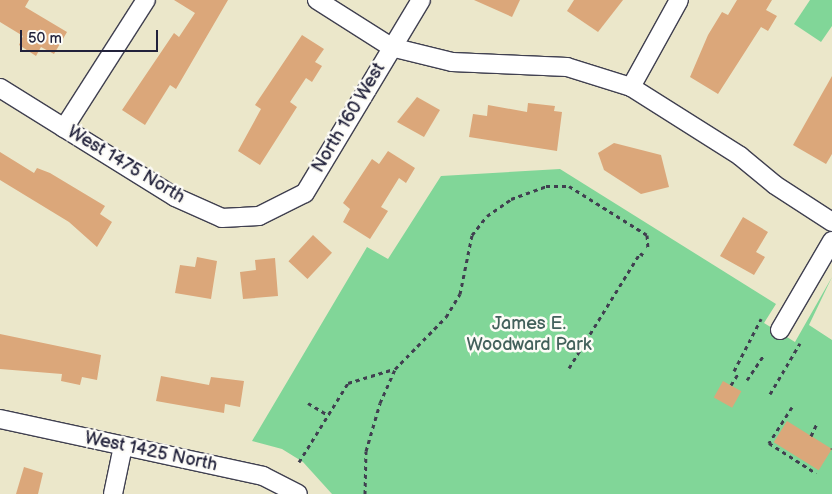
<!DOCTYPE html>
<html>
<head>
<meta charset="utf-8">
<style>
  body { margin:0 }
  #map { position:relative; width:832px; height:494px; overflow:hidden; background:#ebe7ca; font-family:"Balsamiq Sans",sans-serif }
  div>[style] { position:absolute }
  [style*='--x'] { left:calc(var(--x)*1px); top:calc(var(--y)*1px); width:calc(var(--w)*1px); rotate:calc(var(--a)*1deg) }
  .green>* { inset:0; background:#81d698 }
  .building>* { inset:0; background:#dba77a; transform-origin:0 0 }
  .path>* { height:3px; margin-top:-1.5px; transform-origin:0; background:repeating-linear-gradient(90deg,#404050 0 4px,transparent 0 8px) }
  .roads { filter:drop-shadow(1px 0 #404050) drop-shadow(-1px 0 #404050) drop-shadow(0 1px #404050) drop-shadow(0 -1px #404050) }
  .street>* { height:18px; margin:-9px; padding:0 9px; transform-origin:9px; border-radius:9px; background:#fff }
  span { translate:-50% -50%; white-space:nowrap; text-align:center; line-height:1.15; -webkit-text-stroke:5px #fdfcf7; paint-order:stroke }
  .street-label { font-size:18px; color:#22223b }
  .park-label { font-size:18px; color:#43615c }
  .scale { position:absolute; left:20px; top:30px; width:138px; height:22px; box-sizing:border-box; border:2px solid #22223b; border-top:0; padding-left:6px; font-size:15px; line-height:18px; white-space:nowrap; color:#22223b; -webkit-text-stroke:4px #fdfcf7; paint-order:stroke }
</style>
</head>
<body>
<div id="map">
  <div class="green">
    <div style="clip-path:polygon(810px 0,832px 0,832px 26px,821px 42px,794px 24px)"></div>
    <div style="clip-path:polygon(560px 169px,776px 304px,764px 323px,795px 342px,832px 277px,809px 325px,832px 340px,832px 494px,332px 494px,303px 462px,282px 449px,252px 441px,367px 247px,388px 259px,441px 176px)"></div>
  </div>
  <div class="building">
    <div style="clip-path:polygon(0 0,29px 0,25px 7px,67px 32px,54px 54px,41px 47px,36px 56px,19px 45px,23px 36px,0 22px)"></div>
    <div style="clip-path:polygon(174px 0,228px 0,176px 89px,170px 85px,145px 125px,122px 110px,174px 33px,179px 37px,195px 13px)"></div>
    <div style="clip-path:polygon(474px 0,520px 0,512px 17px)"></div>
    <div style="clip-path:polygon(574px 0,623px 0,598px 32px,567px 11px)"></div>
    <div style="clip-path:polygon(737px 0,772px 0,766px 10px,777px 16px,768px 31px,761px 27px,718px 94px,690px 77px,708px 35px,722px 12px,728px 15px)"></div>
    <div style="clip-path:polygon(302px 35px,324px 49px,315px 62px,322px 66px,312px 82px,306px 78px,290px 102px,297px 107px,260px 165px,238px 151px,261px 109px,255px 105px)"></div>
    <div style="clip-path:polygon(832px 76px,832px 154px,826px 164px,793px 145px)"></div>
    <div style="clip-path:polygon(417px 97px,440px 110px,424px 137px,397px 122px)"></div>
    <div style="clip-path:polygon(528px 103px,555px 106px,554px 111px,562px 112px,557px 151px,469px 137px,473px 114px,487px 116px,488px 105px,527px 112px)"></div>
    <div style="clip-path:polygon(614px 143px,661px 155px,669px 187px,641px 194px,604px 170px,598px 153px)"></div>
    <div style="clip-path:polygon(388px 151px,415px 168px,406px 183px,399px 178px,381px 207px,388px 211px,370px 239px,343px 222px,350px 209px,343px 203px,372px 159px,379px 164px)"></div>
    <div style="clip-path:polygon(0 152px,34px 173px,37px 168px,50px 173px,105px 206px,100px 214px,112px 222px,97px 247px,69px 222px,0 180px)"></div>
    <div style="clip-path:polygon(743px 217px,768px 232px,756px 252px,765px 257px,754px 275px,720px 256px)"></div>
    <div style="left:313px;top:235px;width:26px;height:36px;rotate:43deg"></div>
    <div style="clip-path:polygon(197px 257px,217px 261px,211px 299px,175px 293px,180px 265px,195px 267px)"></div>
    <div style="clip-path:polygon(275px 258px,278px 296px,243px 299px,240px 272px,256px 270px,255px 260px)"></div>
    <div style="clip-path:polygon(0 334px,101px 355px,97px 380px,82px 377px,80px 385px,61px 381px,62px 374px,0 369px)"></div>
    <div style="clip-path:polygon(161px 376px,209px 385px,211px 377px,244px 381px,240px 407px,225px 404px,224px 413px,156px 401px)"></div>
    <div style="left:723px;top:381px;width:21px;height:19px;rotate:29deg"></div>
    <div style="left:787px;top:421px;width:53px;height:25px;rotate:32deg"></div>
    <div style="clip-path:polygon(24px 467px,43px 473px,38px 494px,16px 494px)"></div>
  </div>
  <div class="path">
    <div style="--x:569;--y:368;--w:135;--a:-58.3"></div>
    <div style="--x:640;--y:253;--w:4;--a:34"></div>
    <div style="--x:734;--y:371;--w:59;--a:-62.6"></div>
    <div style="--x:747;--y:380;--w:30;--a:-56"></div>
    <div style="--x:731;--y:385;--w:13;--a:-58"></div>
    <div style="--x:770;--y:394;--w:59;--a:-59.5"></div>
    <div style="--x:308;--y:403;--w:23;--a:31"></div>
    <div style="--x:792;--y:407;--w:43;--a:122.6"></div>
    <div style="--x:769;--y:443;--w:56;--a:32.6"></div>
    <div style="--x:811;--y:436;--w:14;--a:-65"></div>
    <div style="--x:832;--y:449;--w:1;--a:-90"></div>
    <div style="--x:299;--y:462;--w:93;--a:-58.2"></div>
    <div style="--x:348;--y:383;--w:48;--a:-16.9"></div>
    <div style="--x:365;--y:494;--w:43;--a:-88.7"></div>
    <div style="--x:366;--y:451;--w:50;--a:-73.7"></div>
    <div style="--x:380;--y:403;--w:37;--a:-66"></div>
    <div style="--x:395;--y:369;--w:73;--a:-45.6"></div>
    <div style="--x:446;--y:317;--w:27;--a:-59"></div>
    <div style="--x:460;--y:294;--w:60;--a:-78.5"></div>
    <div style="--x:472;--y:235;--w:24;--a:-52"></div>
    <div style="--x:487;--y:216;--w:29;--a:-35"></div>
    <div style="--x:511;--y:199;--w:37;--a:-20"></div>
    <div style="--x:546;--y:186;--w:23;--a:0"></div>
    <div style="--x:569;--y:186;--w:92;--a:32.1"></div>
    <div style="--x:647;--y:235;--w:13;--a:86"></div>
  </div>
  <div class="roads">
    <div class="street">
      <div style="--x:317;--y:0;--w:88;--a:32.4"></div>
      <div style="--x:391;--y:47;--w:63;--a:13.8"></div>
      <div style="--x:452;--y:62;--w:115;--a:2.5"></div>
      <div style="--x:567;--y:67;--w:67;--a:17.4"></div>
      <div style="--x:631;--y:87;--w:129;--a:32.3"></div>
      <div style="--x:740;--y:156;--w:45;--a:39.6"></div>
      <div style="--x:775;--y:185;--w:68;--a:33"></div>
      <div style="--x:631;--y:87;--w:99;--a:-61.1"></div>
      <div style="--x:0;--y:88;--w:206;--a:31.9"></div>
      <div style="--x:175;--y:197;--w:51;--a:24.1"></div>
      <div style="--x:222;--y:218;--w:37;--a:-3"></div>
      <div style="--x:259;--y:216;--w:51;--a:-26.6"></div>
      <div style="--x:305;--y:193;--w:225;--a:-59"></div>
      <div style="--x:64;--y:128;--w:152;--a:-57.4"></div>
      <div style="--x:780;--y:330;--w:103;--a:-59.7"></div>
      <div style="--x:0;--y:419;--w:269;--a:12.2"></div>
      <div style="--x:263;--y:476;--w:39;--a:27"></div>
      <div style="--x:113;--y:494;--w:49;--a:-78.2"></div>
    </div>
  </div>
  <div class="street-label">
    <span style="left:349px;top:118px;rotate:-59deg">North 160 West</span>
    <span style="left:126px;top:165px;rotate:31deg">West 1475 North</span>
    <span style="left:151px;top:452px;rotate:12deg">West 1425 North</span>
  </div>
  <div class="park-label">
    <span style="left:529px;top:335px">James E.<br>Woodward Park</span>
  </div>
  <div class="scale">50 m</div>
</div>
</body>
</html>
